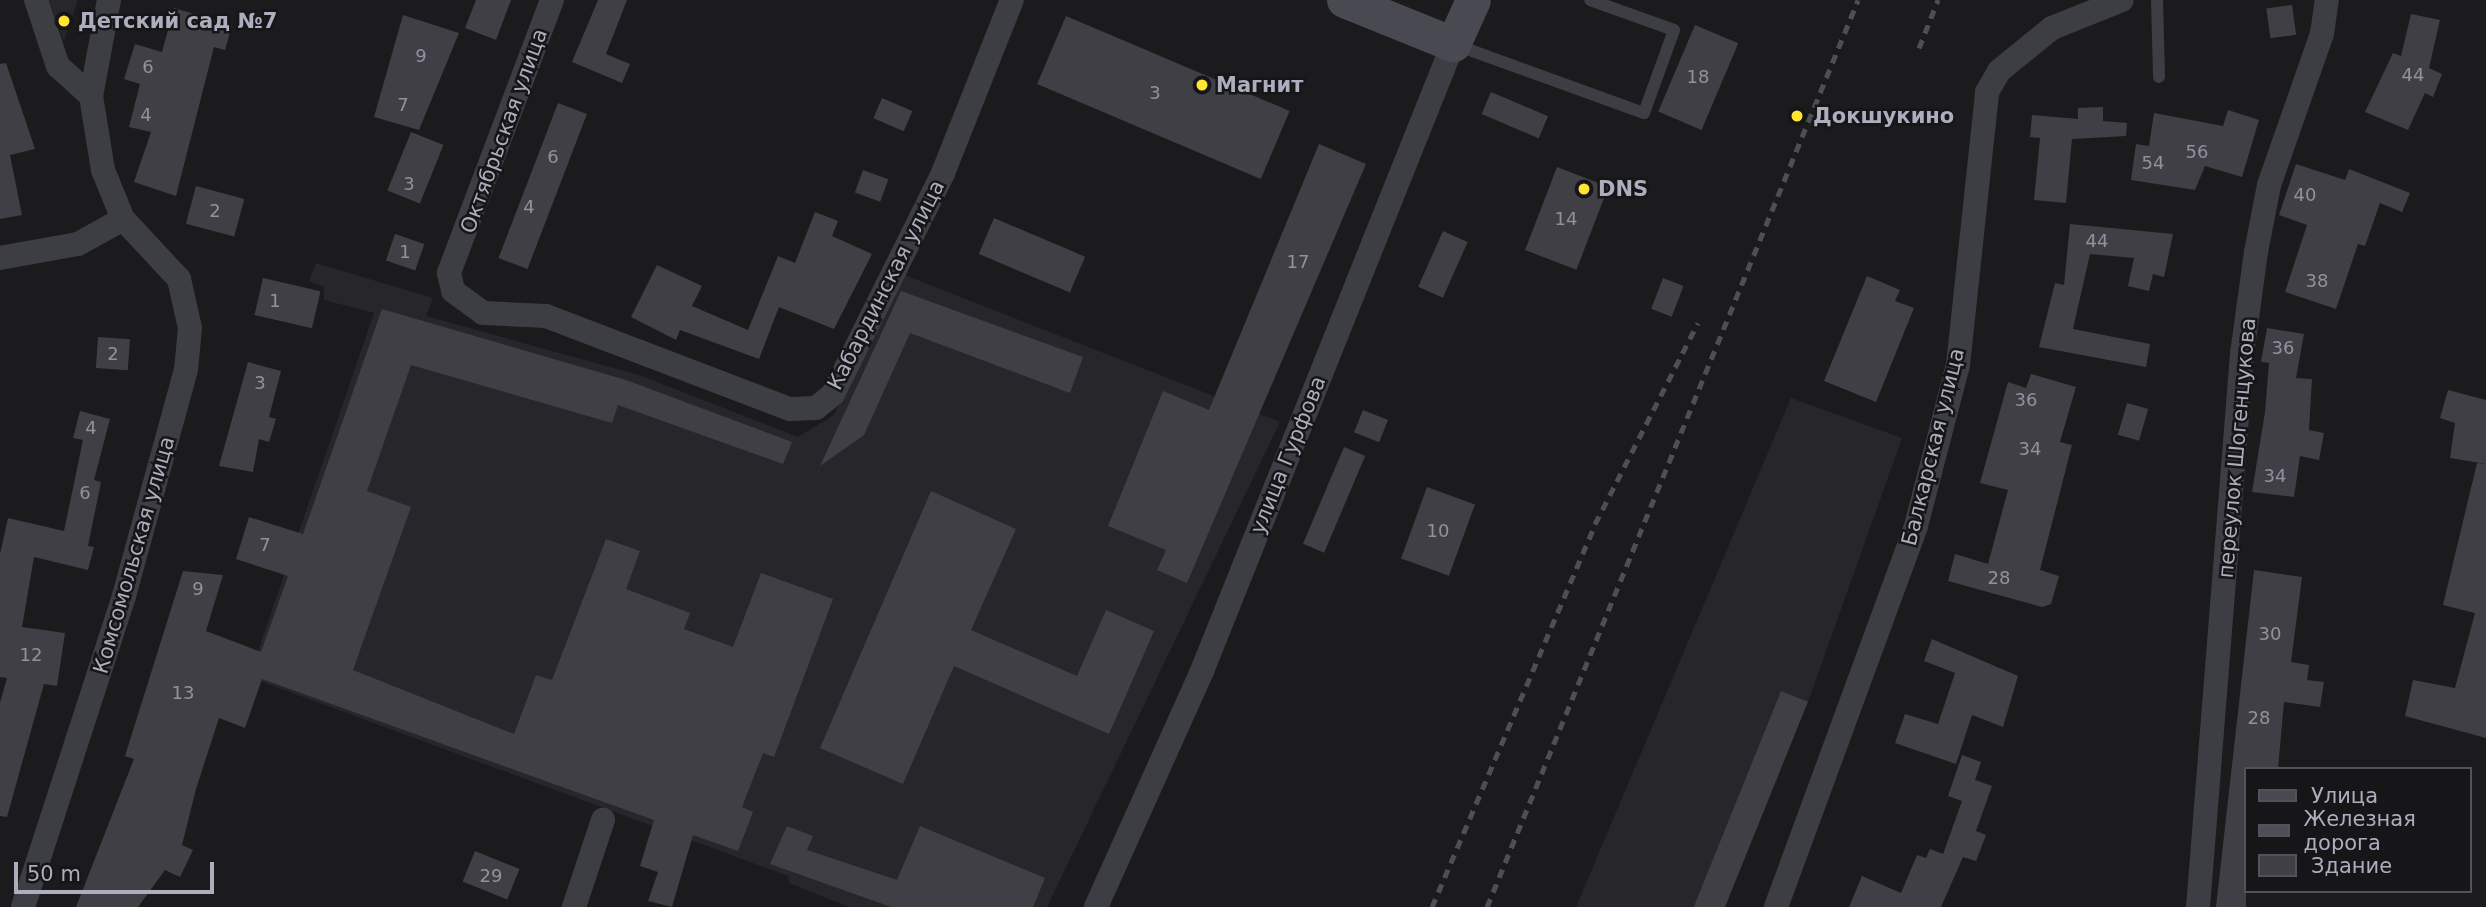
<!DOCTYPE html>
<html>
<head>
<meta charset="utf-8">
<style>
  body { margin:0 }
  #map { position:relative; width:2486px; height:907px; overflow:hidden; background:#1b1a1d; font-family:"DejaVu Sans",sans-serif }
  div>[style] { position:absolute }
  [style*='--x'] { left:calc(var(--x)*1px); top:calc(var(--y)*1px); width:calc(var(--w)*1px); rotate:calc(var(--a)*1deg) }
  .built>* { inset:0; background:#27262a }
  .building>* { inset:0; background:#403f45; transform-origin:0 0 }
  .lane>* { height:12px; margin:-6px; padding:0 6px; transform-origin:6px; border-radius:6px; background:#3d3d44 }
  .street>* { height:24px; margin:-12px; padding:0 12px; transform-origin:12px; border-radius:12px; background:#3d3d44 }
  .secondary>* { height:35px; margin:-17.5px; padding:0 17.5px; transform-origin:17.5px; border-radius:17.5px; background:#494952 }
  .rail>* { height:5px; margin-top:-2.5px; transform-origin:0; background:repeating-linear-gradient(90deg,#4e4e57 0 9px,transparent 0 16px) }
  .dots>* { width:19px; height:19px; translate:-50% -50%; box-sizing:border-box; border:4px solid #161518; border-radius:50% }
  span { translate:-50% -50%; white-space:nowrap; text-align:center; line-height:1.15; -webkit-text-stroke:5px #161518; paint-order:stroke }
  .number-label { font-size:18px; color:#91929f }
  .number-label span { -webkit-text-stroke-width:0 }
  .poi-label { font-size:21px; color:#acaebd; font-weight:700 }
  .left { translate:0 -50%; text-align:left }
  .street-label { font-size:21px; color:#acaebd }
  .legend { position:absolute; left:2244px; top:767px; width:228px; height:126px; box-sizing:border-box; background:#161518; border:2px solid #52525a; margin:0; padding:9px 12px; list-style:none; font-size:21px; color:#acaebd }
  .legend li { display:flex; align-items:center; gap:14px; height:35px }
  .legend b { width:35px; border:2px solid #52525a }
  .scale { position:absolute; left:14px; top:862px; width:200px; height:32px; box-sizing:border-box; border:4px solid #acaebd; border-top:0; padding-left:9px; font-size:21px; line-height:24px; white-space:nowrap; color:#acaebd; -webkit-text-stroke:5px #161518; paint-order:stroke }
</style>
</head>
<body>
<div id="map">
  <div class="built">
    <div style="clip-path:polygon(49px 0,78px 0,64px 41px)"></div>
    <div style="clip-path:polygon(316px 263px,433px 298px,426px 316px,639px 375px,798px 437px,834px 415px,902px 274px,1280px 422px,1047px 907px,849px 907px,789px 883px,788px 876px,249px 677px,374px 313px,324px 300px,324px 287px,309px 281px)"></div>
    <div style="clip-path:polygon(1791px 398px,1902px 438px,1808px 702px,1724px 907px,1576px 907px)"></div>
  </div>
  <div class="building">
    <div style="clip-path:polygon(476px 0,511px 0,496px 40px,465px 28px)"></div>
    <div style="clip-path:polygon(598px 0,627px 0,606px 54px,630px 64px,622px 83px,572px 62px)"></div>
    <div style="left:2292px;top:5px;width:30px;height:26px;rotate:82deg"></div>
    <div style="clip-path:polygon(174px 8px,232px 25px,225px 50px,214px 47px,176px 196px,134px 182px,151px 132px,129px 127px,140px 84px,124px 79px,135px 44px,162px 52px)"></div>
    <div style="clip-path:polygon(2411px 14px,2440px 20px,2429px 68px,2442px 74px,2433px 97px,2425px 93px,2408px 130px,2365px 112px,2393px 53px,2401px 56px)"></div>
    <div style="clip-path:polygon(403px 15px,459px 33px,419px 130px,374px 117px)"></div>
    <div style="left:1066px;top:16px;width:243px;height:74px;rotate:23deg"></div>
    <div style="left:1695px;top:25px;width:47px;height:94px;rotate:23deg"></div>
    <div style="clip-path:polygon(6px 63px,35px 149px,10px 155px,22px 215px,0 219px,0 64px)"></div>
    <div style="left:1491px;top:92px;width:62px;height:24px;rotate:23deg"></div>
    <div style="left:882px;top:98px;width:33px;height:22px;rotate:23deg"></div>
    <div style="left:558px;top:103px;width:31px;height:166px;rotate:21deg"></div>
    <div style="clip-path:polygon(2103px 107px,2103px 121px,2127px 123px,2126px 136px,2072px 139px,2066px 203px,2034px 200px,2040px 138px,2030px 137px,2032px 115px,2078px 119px,2078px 108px)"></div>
    <div style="clip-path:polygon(2228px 110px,2259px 120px,2242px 177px,2205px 166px,2195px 190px,2131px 180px,2136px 144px,2149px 146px,2154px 113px,2223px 126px)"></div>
    <div style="left:411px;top:132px;width:35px;height:63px;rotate:22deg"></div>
    <div style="clip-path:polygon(1319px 144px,1366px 164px,1187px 583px,1157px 570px,1166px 550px,1108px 526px,1163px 391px,1209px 410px)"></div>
    <div style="clip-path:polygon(2296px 164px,2345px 180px,2349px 169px,2410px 193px,2402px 212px,2380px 203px,2365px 246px,2358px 244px,2336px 309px,2285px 292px,2307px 225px,2279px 215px)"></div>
    <div style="left:1557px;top:167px;width:55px;height:89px;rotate:21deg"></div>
    <div style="left:863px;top:170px;width:27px;height:24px;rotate:20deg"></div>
    <div style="left:196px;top:186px;width:50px;height:39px;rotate:15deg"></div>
    <div style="clip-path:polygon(815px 212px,838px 221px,832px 236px,872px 254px,834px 329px,779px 307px,759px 359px,680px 330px,676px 340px,631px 317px,657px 265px,702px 286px,692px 306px,748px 330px,778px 256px,795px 263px)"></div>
    <div style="left:994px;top:218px;width:99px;height:39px;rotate:23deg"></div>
    <div style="clip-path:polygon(2070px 224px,2173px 234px,2164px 277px,2153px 274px,2149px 291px,2128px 286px,2134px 258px,2090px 254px,2073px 329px,2150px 344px,2146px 367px,2039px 347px,2055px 283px,2064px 285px)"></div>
    <div style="left:1443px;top:231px;width:27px;height:61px;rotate:24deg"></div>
    <div style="left:395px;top:234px;width:31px;height:28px;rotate:19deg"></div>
    <div style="clip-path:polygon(1867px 276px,1900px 290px,1895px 301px,1914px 308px,1876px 402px,1824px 381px)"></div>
    <div style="left:263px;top:278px;width:59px;height:38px;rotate:13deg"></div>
    <div style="left:1663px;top:278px;width:22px;height:33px;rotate:21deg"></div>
    <div style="clip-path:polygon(901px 291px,1083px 357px,1070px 393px,910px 333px,864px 435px,820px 466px)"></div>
    <div style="clip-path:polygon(382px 309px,626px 380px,792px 442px,783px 464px,618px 405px,612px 423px,411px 365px,367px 491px,411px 507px,353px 670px,514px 734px,536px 675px,552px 680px,606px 539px,640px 551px,626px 589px,690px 613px,684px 629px,733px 647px,761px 573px,833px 599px,774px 757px,763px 753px,742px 807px,753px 812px,738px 851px,693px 835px,672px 907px,648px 901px,658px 872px,640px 866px,654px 820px,262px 679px,245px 728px,219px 718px,196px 789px,182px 845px,193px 850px,180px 877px,165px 870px,138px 907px,76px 907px,134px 759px,125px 756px,183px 571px,223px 575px,206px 631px,261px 652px,288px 576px,236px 559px,249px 517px,303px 534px)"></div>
    <div style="clip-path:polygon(2267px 328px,2304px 334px,2296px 378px,2312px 379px,2309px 430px,2324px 433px,2319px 460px,2300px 456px,2294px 497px,2252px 492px,2265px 412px,2269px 363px,2261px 362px)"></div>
    <div style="left:98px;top:337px;width:32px;height:31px;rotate:4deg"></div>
    <div style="clip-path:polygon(248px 362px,281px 371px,269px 417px,276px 419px,269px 442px,259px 439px,253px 472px,219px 466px)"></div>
    <div style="clip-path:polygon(2031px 374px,2076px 387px,2060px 442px,2072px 445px,2040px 570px,2059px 576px,2051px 604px,2042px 607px,1948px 581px,1955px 554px,1988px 564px,2008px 490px,1980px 483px,2008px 382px,2026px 388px)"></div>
    <div style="clip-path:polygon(2448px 390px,2486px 400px,2486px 464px,2450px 458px,2455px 423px,2440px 418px)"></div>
    <div style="left:2127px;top:403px;width:22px;height:33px;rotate:16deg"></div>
    <div style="left:1363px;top:410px;width:27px;height:24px;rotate:22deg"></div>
    <div style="clip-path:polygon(80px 411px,110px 419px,94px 480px,101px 482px,88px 546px,94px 547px,88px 570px,34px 557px,22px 627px,65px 633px,57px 686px,44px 684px,7px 817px,0 816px,0 703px,7px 678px,0 677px,0 554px,8px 518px,64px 531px,83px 440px,73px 438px)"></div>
    <div style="left:1344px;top:447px;width:23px;height:105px;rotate:23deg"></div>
    <div style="clip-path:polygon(2477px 463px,2486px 464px,2486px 738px,2405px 716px,2413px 680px,2455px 688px,2475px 613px,2443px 605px)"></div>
    <div style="left:1427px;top:487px;width:51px;height:76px;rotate:20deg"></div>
    <div style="clip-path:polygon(931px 491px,1016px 529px,971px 630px,1077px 676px,1106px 610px,1154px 631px,1109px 734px,954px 666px,903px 784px,820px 748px)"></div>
    <div style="clip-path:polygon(2254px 570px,2302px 577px,2291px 662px,2309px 665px,2307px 680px,2324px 682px,2320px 707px,2284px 702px,2278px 769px,2246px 769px,2246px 907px,2216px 907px)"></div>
    <div style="clip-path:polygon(1932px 639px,2018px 676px,2003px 727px,1972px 715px,1956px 764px,1895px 743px,1905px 714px,1938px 724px,1955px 673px,1924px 661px)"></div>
    <div style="left:1781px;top:691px;width:29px;height:234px;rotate:22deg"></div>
    <div style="clip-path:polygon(1962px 755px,1981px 762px,1975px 780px,1992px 786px,1976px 831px,1986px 835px,1976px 861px,1963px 857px,1941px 907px,1849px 907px,1862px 876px,1901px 893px,1917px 855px,1926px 858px,1930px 849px,1943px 854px,1962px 801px,1948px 796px)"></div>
    <div style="clip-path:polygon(787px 826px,813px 836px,807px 850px,897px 880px,920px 826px,1045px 878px,1033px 907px,891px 907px,770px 864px)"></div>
    <div style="left:475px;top:851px;width:48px;height:33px;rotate:22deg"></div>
  </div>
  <div class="lane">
    <div style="--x:2157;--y:0;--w:77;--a:88.5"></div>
    <div style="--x:1456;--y:45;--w:200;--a:19.9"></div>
    <div style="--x:1644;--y:113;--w:88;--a:-70.1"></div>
    <div style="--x:1674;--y:30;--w:89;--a:-160.3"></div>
  </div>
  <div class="street">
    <div style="--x:36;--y:0;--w:70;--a:71.6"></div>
    <div style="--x:58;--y:66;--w:45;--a:42.3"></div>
    <div style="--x:552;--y:0;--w:292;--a:110.7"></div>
    <div style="--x:449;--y:273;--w:18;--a:77"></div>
    <div style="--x:453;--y:291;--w:37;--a:36"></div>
    <div style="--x:483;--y:313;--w:63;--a:2.7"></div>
    <div style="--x:546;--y:316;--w:261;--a:20.9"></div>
    <div style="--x:790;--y:409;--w:26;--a:-2"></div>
    <div style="--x:816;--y:408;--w:22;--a:-39"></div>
    <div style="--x:833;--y:394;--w:247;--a:-63.5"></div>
    <div style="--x:943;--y:173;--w:186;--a:-68.3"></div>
    <div style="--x:0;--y:258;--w:79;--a:-10.2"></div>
    <div style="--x:78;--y:244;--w:51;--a:-29.1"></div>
    <div style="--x:23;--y:907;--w:327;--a:-72"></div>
    <div style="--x:124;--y:596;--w:234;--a:-74.7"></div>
    <div style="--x:186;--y:370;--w:42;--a:-84.6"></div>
    <div style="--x:190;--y:328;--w:50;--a:-102.7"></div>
    <div style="--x:179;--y:279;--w:82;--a:-133"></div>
    <div style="--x:123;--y:219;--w:53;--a:-112.2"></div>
    <div style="--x:103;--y:170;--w:75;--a:-99.2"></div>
    <div style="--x:91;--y:96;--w:98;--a:-79.4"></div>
    <div style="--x:574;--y:907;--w:92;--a:-71.6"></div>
    <div style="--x:1096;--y:907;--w:259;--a:-65.8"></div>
    <div style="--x:1202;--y:671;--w:675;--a:-68.18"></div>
    <div style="--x:1776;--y:907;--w:406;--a:-69.8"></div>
    <div style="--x:1916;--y:526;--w:166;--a:-75.4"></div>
    <div style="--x:1958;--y:365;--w:275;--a:-83.9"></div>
    <div style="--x:1987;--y:92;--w:24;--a:-60"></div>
    <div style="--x:1999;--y:71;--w:68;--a:-39.1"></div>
    <div style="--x:2052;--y:28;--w:75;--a:-21.8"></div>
    <div style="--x:2198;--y:907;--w:555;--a:-85.45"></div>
    <div style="--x:2242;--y:354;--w:103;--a:-82.2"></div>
    <div style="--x:2256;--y:252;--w:68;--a:-79"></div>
    <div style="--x:2269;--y:185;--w:160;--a:-70.7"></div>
    <div style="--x:2322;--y:34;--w:34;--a:-82"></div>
  </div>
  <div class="secondary">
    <div style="--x:1344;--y:0;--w:118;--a:22"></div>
    <div style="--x:1453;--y:44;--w:48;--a:-65.6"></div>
  </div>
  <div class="rail">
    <div style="--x:1919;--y:48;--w:52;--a:-68.4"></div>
    <div style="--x:1432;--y:907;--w:416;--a:-66.9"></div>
    <div style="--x:1595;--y:524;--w:226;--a:-62.9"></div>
    <div style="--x:1487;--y:907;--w:980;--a:-67.75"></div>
  </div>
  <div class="dots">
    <div style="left:64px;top:21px;background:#fee531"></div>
    <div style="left:1202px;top:85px;background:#fee531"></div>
    <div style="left:1797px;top:116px;background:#fee531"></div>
    <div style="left:1584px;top:189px;background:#fee531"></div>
  </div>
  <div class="number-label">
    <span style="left:421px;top:56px">9</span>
    <span style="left:148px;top:67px">6</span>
    <span style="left:2413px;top:75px">44</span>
    <span style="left:1698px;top:77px">18</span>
    <span style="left:1155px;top:93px">3</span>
    <span style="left:403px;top:105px">7</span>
    <span style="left:146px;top:115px">4</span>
    <span style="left:2197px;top:152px">56</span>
    <span style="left:553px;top:157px">6</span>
    <span style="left:2153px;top:163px">54</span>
    <span style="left:409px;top:184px">3</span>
    <span style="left:2305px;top:195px">40</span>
    <span style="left:529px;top:207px">4</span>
    <span style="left:215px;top:211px">2</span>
    <span style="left:1566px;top:219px">14</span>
    <span style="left:2097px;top:241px">44</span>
    <span style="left:405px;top:252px">1</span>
    <span style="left:1298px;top:262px">17</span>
    <span style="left:2317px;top:281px">38</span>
    <span style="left:275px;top:301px">1</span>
    <span style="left:2283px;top:348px">36</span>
    <span style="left:113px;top:354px">2</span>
    <span style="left:260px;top:383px">3</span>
    <span style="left:2026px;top:400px">36</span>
    <span style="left:91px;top:428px">4</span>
    <span style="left:2030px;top:449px">34</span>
    <span style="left:2275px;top:476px">34</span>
    <span style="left:85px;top:493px">6</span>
    <span style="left:1438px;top:531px">10</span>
    <span style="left:265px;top:545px">7</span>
    <span style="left:1999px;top:578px">28</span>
    <span style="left:198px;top:589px">9</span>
    <span style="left:2270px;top:634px">30</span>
    <span style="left:31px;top:655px">12</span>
    <span style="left:183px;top:693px">13</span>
    <span style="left:2259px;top:718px">28</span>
    <span style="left:491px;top:876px">29</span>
  </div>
  <div class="poi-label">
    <span class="left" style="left:78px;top:21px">Детский сад №7</span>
    <span class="left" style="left:1216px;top:85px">Магнит</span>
    <span class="left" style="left:1813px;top:116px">Докшукино</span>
    <span class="left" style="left:1598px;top:189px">DNS</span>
  </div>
  <div class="street-label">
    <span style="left:504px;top:131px;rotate:-70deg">Октябрьская улица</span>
    <span style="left:886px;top:285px;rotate:-63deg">Кабардинская улица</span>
    <span style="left:1933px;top:447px;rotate:-76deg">Балкарская улица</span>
    <span style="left:2237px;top:448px;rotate:-85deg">переулок Шогенцукова</span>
    <span style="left:1288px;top:455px;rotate:-68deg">улица Гурфова</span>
    <span style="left:134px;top:555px;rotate:-74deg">Комсомольская улица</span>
  </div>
  <ul class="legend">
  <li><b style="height:9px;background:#494952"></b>Улица</li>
  <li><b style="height:9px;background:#4e4e57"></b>Железная дорога</li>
  <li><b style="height:19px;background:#403f45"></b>Здание</li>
  </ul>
  <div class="scale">50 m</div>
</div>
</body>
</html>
